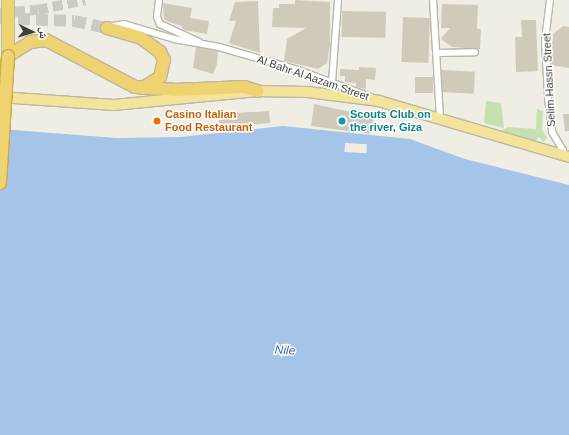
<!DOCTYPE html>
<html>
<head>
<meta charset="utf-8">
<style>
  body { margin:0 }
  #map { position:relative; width:569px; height:435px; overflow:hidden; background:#f0eee4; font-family:Arial,"Noto Naskh Arabic",sans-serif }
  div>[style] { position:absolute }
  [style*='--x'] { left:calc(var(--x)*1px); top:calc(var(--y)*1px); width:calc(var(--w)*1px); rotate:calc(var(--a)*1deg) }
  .green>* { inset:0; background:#c5e1b0 }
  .water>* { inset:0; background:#a5c5e8 }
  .pier>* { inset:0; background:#f0eee4; transform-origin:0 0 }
  .building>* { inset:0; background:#d0caba; transform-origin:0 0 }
  .primary-tunnel>* { height:10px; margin-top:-5px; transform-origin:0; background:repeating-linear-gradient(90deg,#cdcbc1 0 10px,transparent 0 15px) }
  .highway-tunnel>* { height:12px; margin-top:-6px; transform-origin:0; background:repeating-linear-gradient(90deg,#cdcbc1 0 12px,transparent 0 18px) }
  .roads { filter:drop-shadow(1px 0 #bab6a8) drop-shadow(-1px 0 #bab6a8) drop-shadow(0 1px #bab6a8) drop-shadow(0 -1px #bab6a8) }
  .street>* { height:6px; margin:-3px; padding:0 3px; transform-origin:3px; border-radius:3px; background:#fff }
  .primary>* { height:10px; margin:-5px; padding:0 5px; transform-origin:5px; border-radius:5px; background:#f3e499 }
  .highway>* { height:12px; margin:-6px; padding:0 6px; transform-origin:6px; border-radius:6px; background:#efd370 }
  .bridges { filter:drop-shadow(1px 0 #cca941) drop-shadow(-1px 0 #cca941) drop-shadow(0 1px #cca941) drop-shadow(0 -1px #cca941) }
  .highway-bridge>* { height:12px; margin:-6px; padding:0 6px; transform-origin:6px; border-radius:6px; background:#efd370 }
  .dots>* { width:11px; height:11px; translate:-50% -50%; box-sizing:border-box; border:2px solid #fff; border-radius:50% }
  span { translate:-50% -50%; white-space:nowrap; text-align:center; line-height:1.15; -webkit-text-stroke:3px #fff; paint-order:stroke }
  .street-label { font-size:11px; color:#413e34 }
  .food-label { font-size:11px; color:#c56008; font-weight:700 }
  .left { translate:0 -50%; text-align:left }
  .culture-label { font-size:11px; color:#0d838f; font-weight:700 }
  .water-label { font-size:12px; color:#3969a1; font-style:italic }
  .north { position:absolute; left:12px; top:12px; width:40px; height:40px; -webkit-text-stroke:3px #fff; paint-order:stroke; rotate:95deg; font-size:11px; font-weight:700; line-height:16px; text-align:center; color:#413e34 }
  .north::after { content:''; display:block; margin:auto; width:14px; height:18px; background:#413e34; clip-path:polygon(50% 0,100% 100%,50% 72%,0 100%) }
</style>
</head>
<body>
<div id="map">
  <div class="green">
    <div style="clip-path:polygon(486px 101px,501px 103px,504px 128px,484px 123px)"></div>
    <div style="clip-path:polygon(537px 109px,543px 111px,542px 130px,547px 137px,544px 142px,539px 137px,534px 142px,501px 131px,508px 127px,536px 129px)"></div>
  </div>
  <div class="water">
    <div style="clip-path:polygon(283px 126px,410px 139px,465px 159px,569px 185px,569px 435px,0 435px,0 129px,117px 138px,181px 137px)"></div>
  </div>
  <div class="pier">
    <div style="left:345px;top:143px;width:22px;height:9px;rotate:3deg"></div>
  </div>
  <div class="building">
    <div style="clip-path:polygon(295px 0,330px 2px,330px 45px,327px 63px,318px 69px,284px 61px,287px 39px,306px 28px,272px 27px,273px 8px,279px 8px,279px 4px,295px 4px)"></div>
    <div style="clip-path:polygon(258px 1px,260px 53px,229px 43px,236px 21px,229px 21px,235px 2px)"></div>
    <div style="clip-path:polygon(163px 3px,192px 8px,190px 18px,209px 21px,207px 34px,184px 30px,181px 26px,164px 20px)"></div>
    <div style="clip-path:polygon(442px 4px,478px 5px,477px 29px,481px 29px,480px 49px,452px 47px,441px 39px,450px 28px,441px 28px)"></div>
    <div style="left:342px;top:11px;width:44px;height:26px;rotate:1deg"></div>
    <div style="left:403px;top:17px;width:27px;height:45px;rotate:2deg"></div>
    <div style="clip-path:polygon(521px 20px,536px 20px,538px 71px,516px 72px,515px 37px,522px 37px)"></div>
    <div style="clip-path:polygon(563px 26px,569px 27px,569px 68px,551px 65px,553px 34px)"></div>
    <div style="clip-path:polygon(196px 47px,218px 51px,217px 64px,213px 74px,193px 68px)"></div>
    <div style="clip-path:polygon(359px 67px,376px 68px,375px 80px,366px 79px,366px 89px,356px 87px,356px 83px,345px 82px,345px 76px,340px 76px,340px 69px,359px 70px)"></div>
    <div style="left:442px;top:70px;width:33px;height:22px;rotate:3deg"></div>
    <div style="left:415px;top:77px;width:18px;height:16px"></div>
    <div style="clip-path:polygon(314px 104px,374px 117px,370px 134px,311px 126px)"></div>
    <div style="clip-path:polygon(269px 111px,270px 123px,219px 128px,219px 114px)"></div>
    <div style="clip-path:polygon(563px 114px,569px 114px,569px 131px,565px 131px)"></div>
  </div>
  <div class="primary-tunnel">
    <div style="--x:0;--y:13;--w:38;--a:-5"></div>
    <div style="--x:38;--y:10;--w:48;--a:-12"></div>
  </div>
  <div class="highway-tunnel">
    <div style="--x:0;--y:18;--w:74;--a:2.3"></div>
    <div style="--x:74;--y:21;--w:34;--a:12"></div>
  </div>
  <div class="roads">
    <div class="street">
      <div style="--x:159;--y:0;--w:17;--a:97"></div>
      <div style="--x:157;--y:17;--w:8;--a:67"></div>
      <div style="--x:160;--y:24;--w:43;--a:24.8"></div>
      <div style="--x:433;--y:0;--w:119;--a:86.6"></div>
      <div style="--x:550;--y:0;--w:40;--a:97.1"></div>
      <div style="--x:545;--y:40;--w:58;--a:87"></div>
      <div style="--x:548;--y:98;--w:34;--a:83"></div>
      <div style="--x:552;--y:132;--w:21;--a:59"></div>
      <div style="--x:563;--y:150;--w:7;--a:82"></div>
      <div style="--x:108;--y:27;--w:16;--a:-11"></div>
      <div style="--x:124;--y:24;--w:52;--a:16.7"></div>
      <div style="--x:174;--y:39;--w:46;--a:10.1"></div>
      <div style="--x:219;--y:47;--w:82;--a:16.2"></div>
      <div style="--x:298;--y:70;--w:78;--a:20.3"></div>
      <div style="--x:436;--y:53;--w:39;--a:-1"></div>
      <div style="--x:332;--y:82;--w:82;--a:-85.8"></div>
    </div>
    <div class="primary">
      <div style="--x:0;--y:97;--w:114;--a:4"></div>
      <div style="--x:114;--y:105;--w:144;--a:-5.6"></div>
      <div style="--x:257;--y:91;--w:51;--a:1.1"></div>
      <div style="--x:308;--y:92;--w:72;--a:7.2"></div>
      <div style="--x:379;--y:101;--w:198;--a:16.4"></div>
    </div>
    <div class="highway">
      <div style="--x:8;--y:0;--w:56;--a:90"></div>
      <div style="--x:107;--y:28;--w:35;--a:16"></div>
      <div style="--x:141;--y:38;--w:24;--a:36"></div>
      <div style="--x:160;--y:52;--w:9;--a:63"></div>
      <div style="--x:164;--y:60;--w:17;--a:103"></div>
      <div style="--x:160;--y:77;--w:20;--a:147"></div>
      <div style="--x:8;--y:56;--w:26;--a:-32"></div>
      <div style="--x:30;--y:42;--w:16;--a:-7"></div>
      <div style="--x:46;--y:40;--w:101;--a:27.8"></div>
      <div style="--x:135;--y:87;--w:39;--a:4"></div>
      <div style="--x:174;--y:90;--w:70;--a:-2.5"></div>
      <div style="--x:244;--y:87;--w:14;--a:17"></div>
    </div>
  </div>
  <div class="bridges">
    <div class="highway-bridge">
      <div style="--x:0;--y:183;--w:127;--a:-86.4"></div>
    </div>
  </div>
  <div class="dots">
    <div style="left:157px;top:121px;background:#e8710a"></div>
    <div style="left:342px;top:121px;background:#0f9aa8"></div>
  </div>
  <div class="street-label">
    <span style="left:313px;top:78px;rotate:19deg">Al Bahr Al Aazam Street</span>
    <span style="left:549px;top:80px;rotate:-93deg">Selim Hassn Street</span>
  </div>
  <div class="food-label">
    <span class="left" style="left:165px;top:121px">Casino Italian<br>Food Restaurant</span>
  </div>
  <div class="culture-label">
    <span class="left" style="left:350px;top:121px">Scouts Club on<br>the river, Giza</span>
  </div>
  <div class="water-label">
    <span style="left:285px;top:351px;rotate:3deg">Nile</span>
  </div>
  <div class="north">ش</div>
</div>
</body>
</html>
